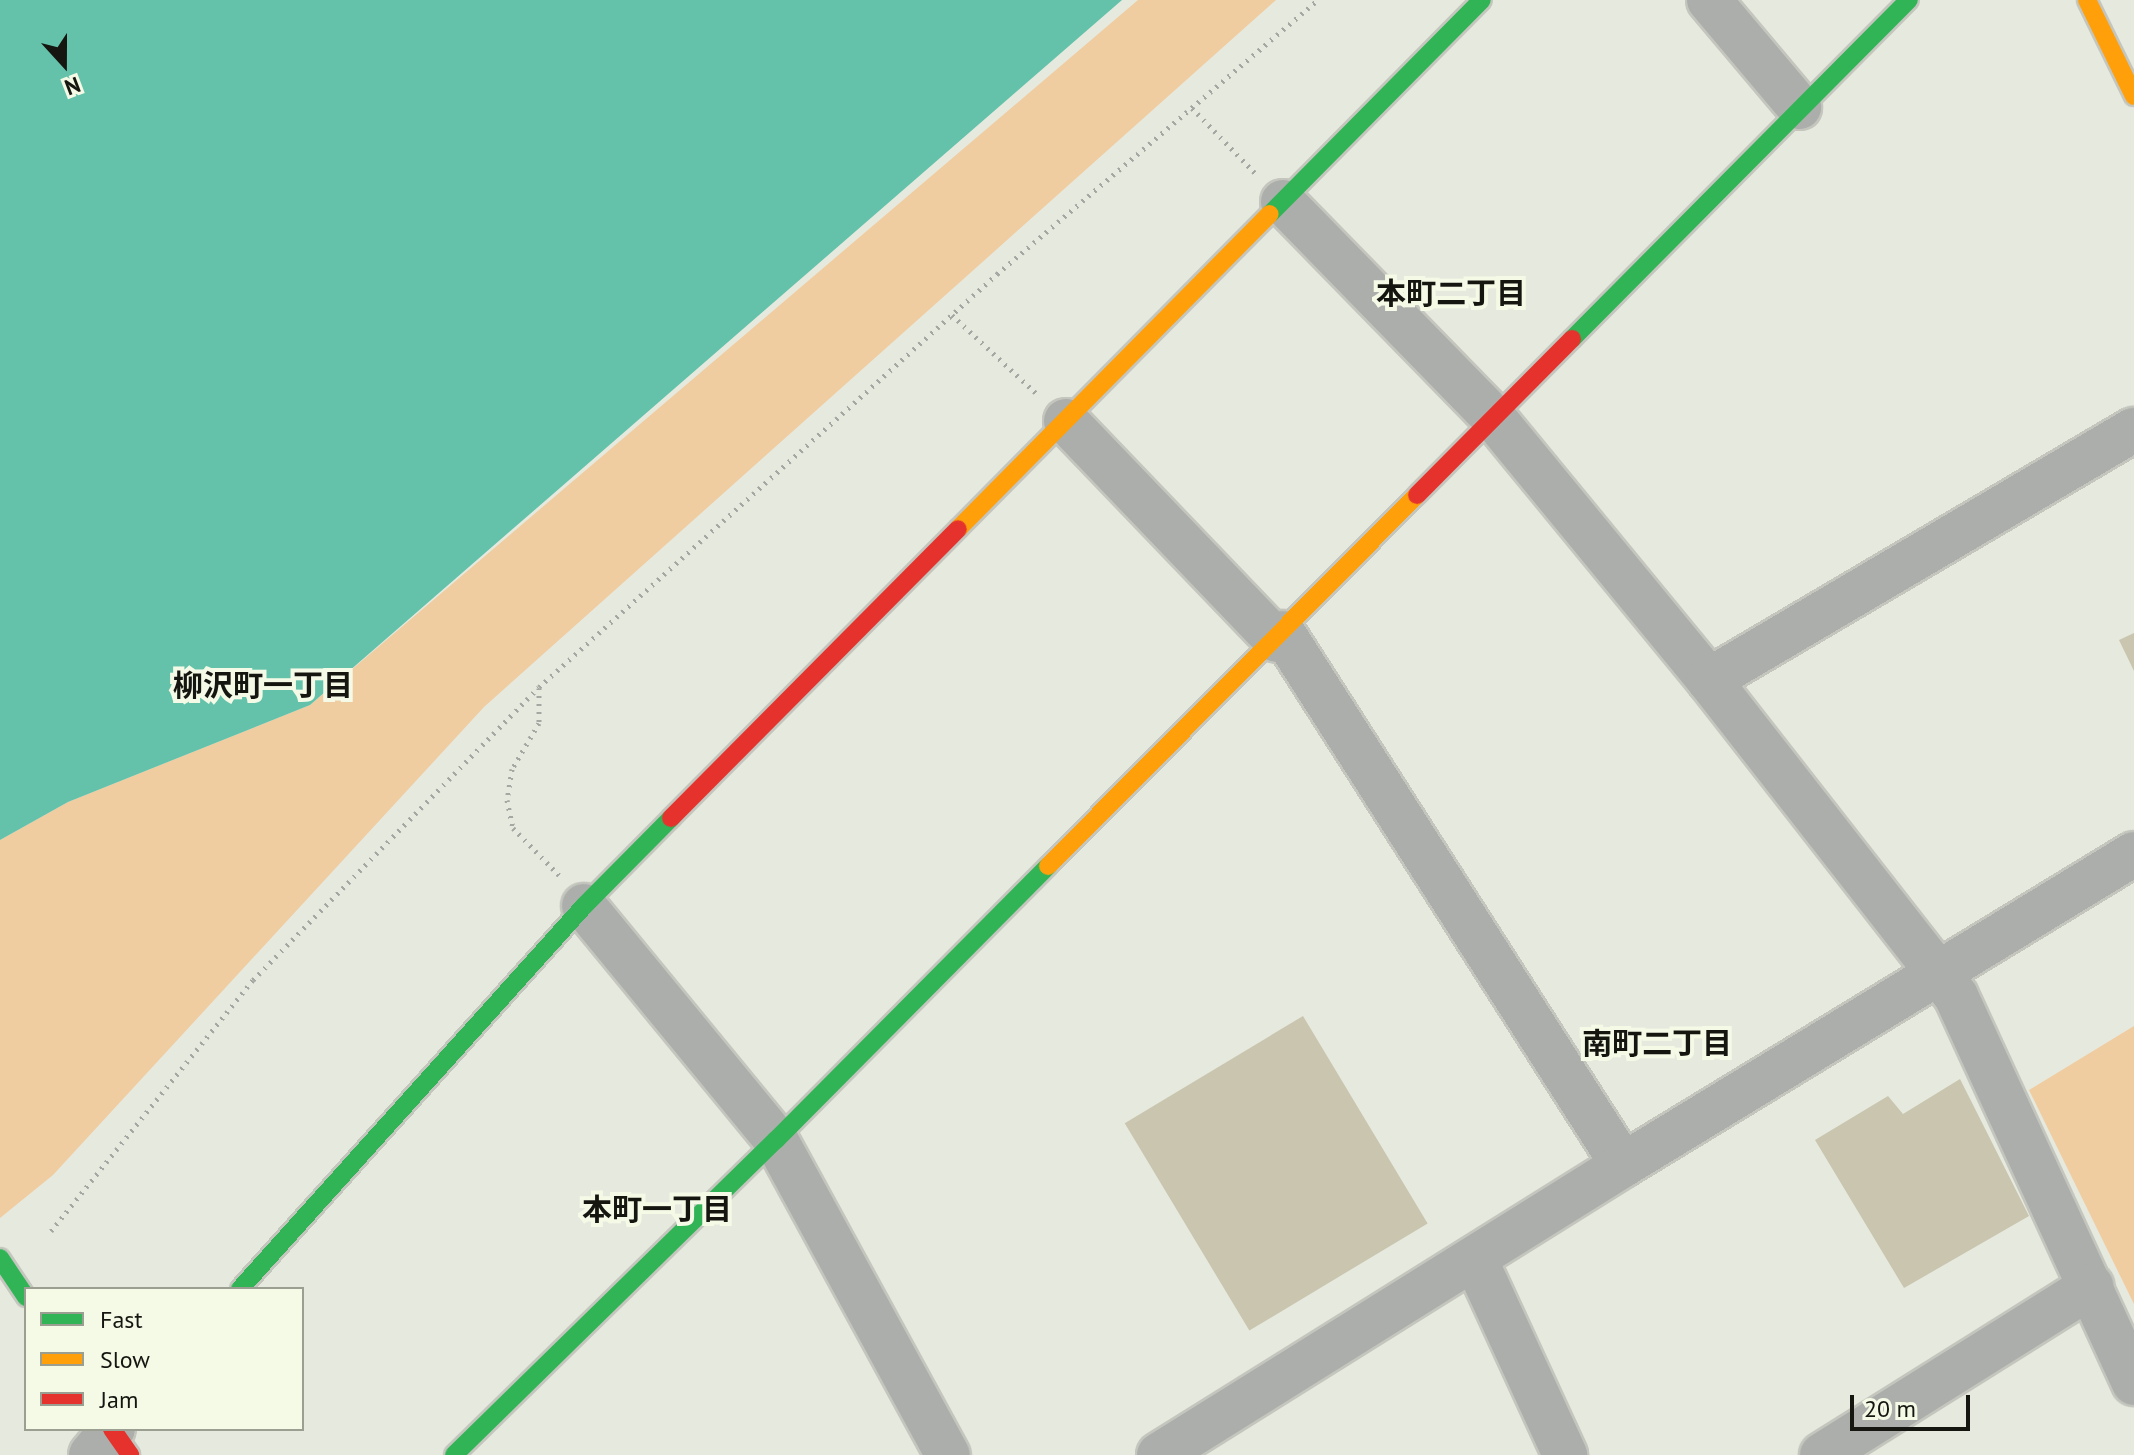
<!DOCTYPE html>
<html>
<head>
<meta charset="utf-8">
<style>
  body { margin:0 }
  #map { position:relative; width:2134px; height:1455px; overflow:hidden; background:#e6e9de; font-family:"PT Sans","Noto Sans JP",sans-serif }
  div>[style] { position:absolute }
  [style*='--x'] { left:calc(var(--x)*1px); top:calc(var(--y)*1px); width:calc(var(--w)*1px); rotate:calc(var(--a)*1deg) }
  .green>* { inset:0; background:#f0cca1 }
  .water>* { inset:0; background:#64c2ab }
  .building>* { inset:0; background:#c9c5ae; transform-origin:0 0 }
  .path>* { height:5px; margin-top:-2.5px; transform-origin:0; background:repeating-linear-gradient(90deg,#a5a8a2 0 2px,transparent 0 8px) }
  .roads { filter:drop-shadow(2px 0 #c4c6be) drop-shadow(-2px 0 #c4c6be) drop-shadow(0 2px #c4c6be) drop-shadow(0 -2px #c4c6be) }
  .street>* { height:44px; margin:-22px; padding:0 22px; transform-origin:22px; border-radius:22px; background:#abaeaa }
  .fast>* { height:18px; margin:-9px; padding:0 9px; transform-origin:9px; border-radius:9px; background:#30b455 }
  .slow>* { height:18px; margin:-9px; padding:0 9px; transform-origin:9px; border-radius:9px; background:#ff9f0a }
  .jam>* { height:18px; margin:-9px; padding:0 9px; transform-origin:9px; border-radius:9px; background:#e5322d }
  span { translate:-50% -50%; white-space:nowrap; text-align:center; line-height:1.15; -webkit-text-stroke:8px #f5fae7; paint-order:stroke }
  .neighbourhood-label { font-size:30px; color:#151610; font-weight:700 }
  .legend { position:absolute; left:24px; top:1287px; width:280px; height:144px; box-sizing:border-box; background:#f5fae7; border:2px solid #9b9f91; margin:0; padding:10px 14px; list-style:none; font-size:24px; color:#151610 }
  .legend li { display:flex; align-items:center; gap:16px; height:40px }
  .legend b { width:40px; border:2px solid #9b9f91 }
  .north { position:absolute; left:24px; top:24px; width:80px; height:80px; -webkit-text-stroke:6px #f5fae7; paint-order:stroke; rotate:159deg; font-size:22px; font-weight:700; line-height:32px; text-align:center; color:#151610 }
  .north::after { content:''; display:block; margin:auto; width:28px; height:36px; background:#151610; clip-path:polygon(50% 0,100% 100%,50% 72%,0 100%) }
  .scale { position:absolute; left:1850px; top:1395px; width:120px; height:36px; box-sizing:border-box; border:4px solid #151610; border-top:0; padding-left:10px; font-size:24px; line-height:28px; white-space:nowrap; color:#151610; -webkit-text-stroke:6px #f5fae7; paint-order:stroke }
</style>
</head>
<body>
<div id="map">
  <div class="green">
    <div style="clip-path:polygon(1138px 0,1276px 0,484px 707px,53px 1175px,0 1218px,0 840px,68px 802px,310px 705px)"></div>
    <div style="clip-path:polygon(2134px 1026px,2134px 1304px,2029px 1090px)"></div>
  </div>
  <div class="water">
    <div style="clip-path:polygon(0 0,1122px 0,310px 705px,68px 802px,0 840px)"></div>
  </div>
  <div class="building">
    <div style="clip-path:polygon(2134px 633px,2134px 671px,2119px 640px)"></div>
    <div style="left:1303px;top:1016px;width:242px;height:208px;rotate:59deg"></div>
    <div style="clip-path:polygon(1960px 1079px,2029px 1216px,1904px 1288px,1815px 1140px,1888px 1096px,1903px 1114px)"></div>
  </div>
  <div class="path">
    <div style="--x:1192;--y:108;--w:91;--a:45.9"></div>
    <div style="--x:952;--y:315;--w:115;--a:42.9"></div>
    <div style="--x:539;--y:688;--w:35;--a:90"></div>
    <div style="--x:539;--y:723;--w:53;--a:120.4"></div>
    <div style="--x:512;--y:769;--w:31;--a:99"></div>
    <div style="--x:507;--y:800;--w:29;--a:78"></div>
    <div style="--x:513;--y:828;--w:66;--a:45.6"></div>
    <div style="--x:51;--y:1231;--w:322;--a:-51.2"></div>
    <div style="--x:253;--y:980;--w:409;--a:-45.7"></div>
    <div style="--x:539;--y:687;--w:617;--a:-42.04"></div>
    <div style="--x:997;--y:274;--w:422;--a:-40.5"></div>
  </div>
  <div class="roads">
    <div class="street">
      <div style="--x:1709;--y:0;--w:140;--a:49.9"></div>
      <div style="--x:1283;--y:202;--w:301;--a:45.7"></div>
      <div style="--x:1493;--y:417;--w:340;--a:50.6"></div>
      <div style="--x:1709;--y:680;--w:401;--a:52"></div>
      <div style="--x:1956;--y:996;--w:426;--a:65.3"></div>
      <div style="--x:1066;--y:421;--w:303;--a:46.2"></div>
      <div style="--x:1283;--y:633;--w:631;--a:57.42"></div>
      <div style="--x:1709;--y:680;--w:493;--a:-30.5"></div>
      <div style="--x:584;--y:906;--w:303;--a:50.6"></div>
      <div style="--x:776;--y:1140;--w:359;--a:61.4"></div>
      <div style="--x:1475;--y:1259;--w:216;--a:65.3"></div>
      <div style="--x:91;--y:1455;--w:34;--a:-50"></div>
      <div style="--x:1159;--y:1455;--w:547;--a:-32.01"></div>
      <div style="--x:1623;--y:1165;--w:598;--a:-31.33"></div>
      <div style="--x:1822;--y:1455;--w:318;--a:-32.1"></div>
    </div>
    <div class="fast">
      <div style="--x:1270;--y:214;--w:301;--a:-45.3"></div>
      <div style="--x:1572;--y:339;--w:478;--a:-45.2"></div>
      <div style="--x:0;--y:1258;--w:47;--a:56.3"></div>
      <div style="--x:240;--y:1289;--w:515;--a:-48.07"></div>
      <div style="--x:584;--y:906;--w:124;--a:-45.3"></div>
      <div style="--x:454;--y:1455;--w:450;--a:-44.4"></div>
      <div style="--x:776;--y:1140;--w:386;--a:-45.2"></div>
    </div>
    <div class="slow">
      <div style="--x:2087;--y:0;--w:107;--a:63.9"></div>
      <div style="--x:958;--y:529;--w:443;--a:-45.3"></div>
      <div style="--x:1048;--y:866;--w:523;--a:-45.15"></div>
    </div>
    <div class="jam">
      <div style="--x:1417;--y:495;--w:220;--a:-45.2"></div>
      <div style="--x:671;--y:818;--w:407;--a:-45.2"></div>
      <div style="--x:112;--y:1429;--w:32;--a:55"></div>
    </div>
  </div>
  <div class="neighbourhood-label">
    <span style="left:1451px;top:293px">本町二丁目</span>
    <span style="left:263px;top:685px">柳沢町一丁目</span>
    <span style="left:1657px;top:1043px">南町二丁目</span>
    <span style="left:657px;top:1209px">本町一丁目</span>
  </div>
  <ul class="legend">
  <li><b style="height:10px;background:#30b455"></b>Fast</li>
  <li><b style="height:10px;background:#ff9f0a"></b>Slow</li>
  <li><b style="height:10px;background:#e5322d"></b>Jam</li>
  </ul>
  <div class="north">N</div>
  <div class="scale">20 m</div>
</div>
</body>
</html>
